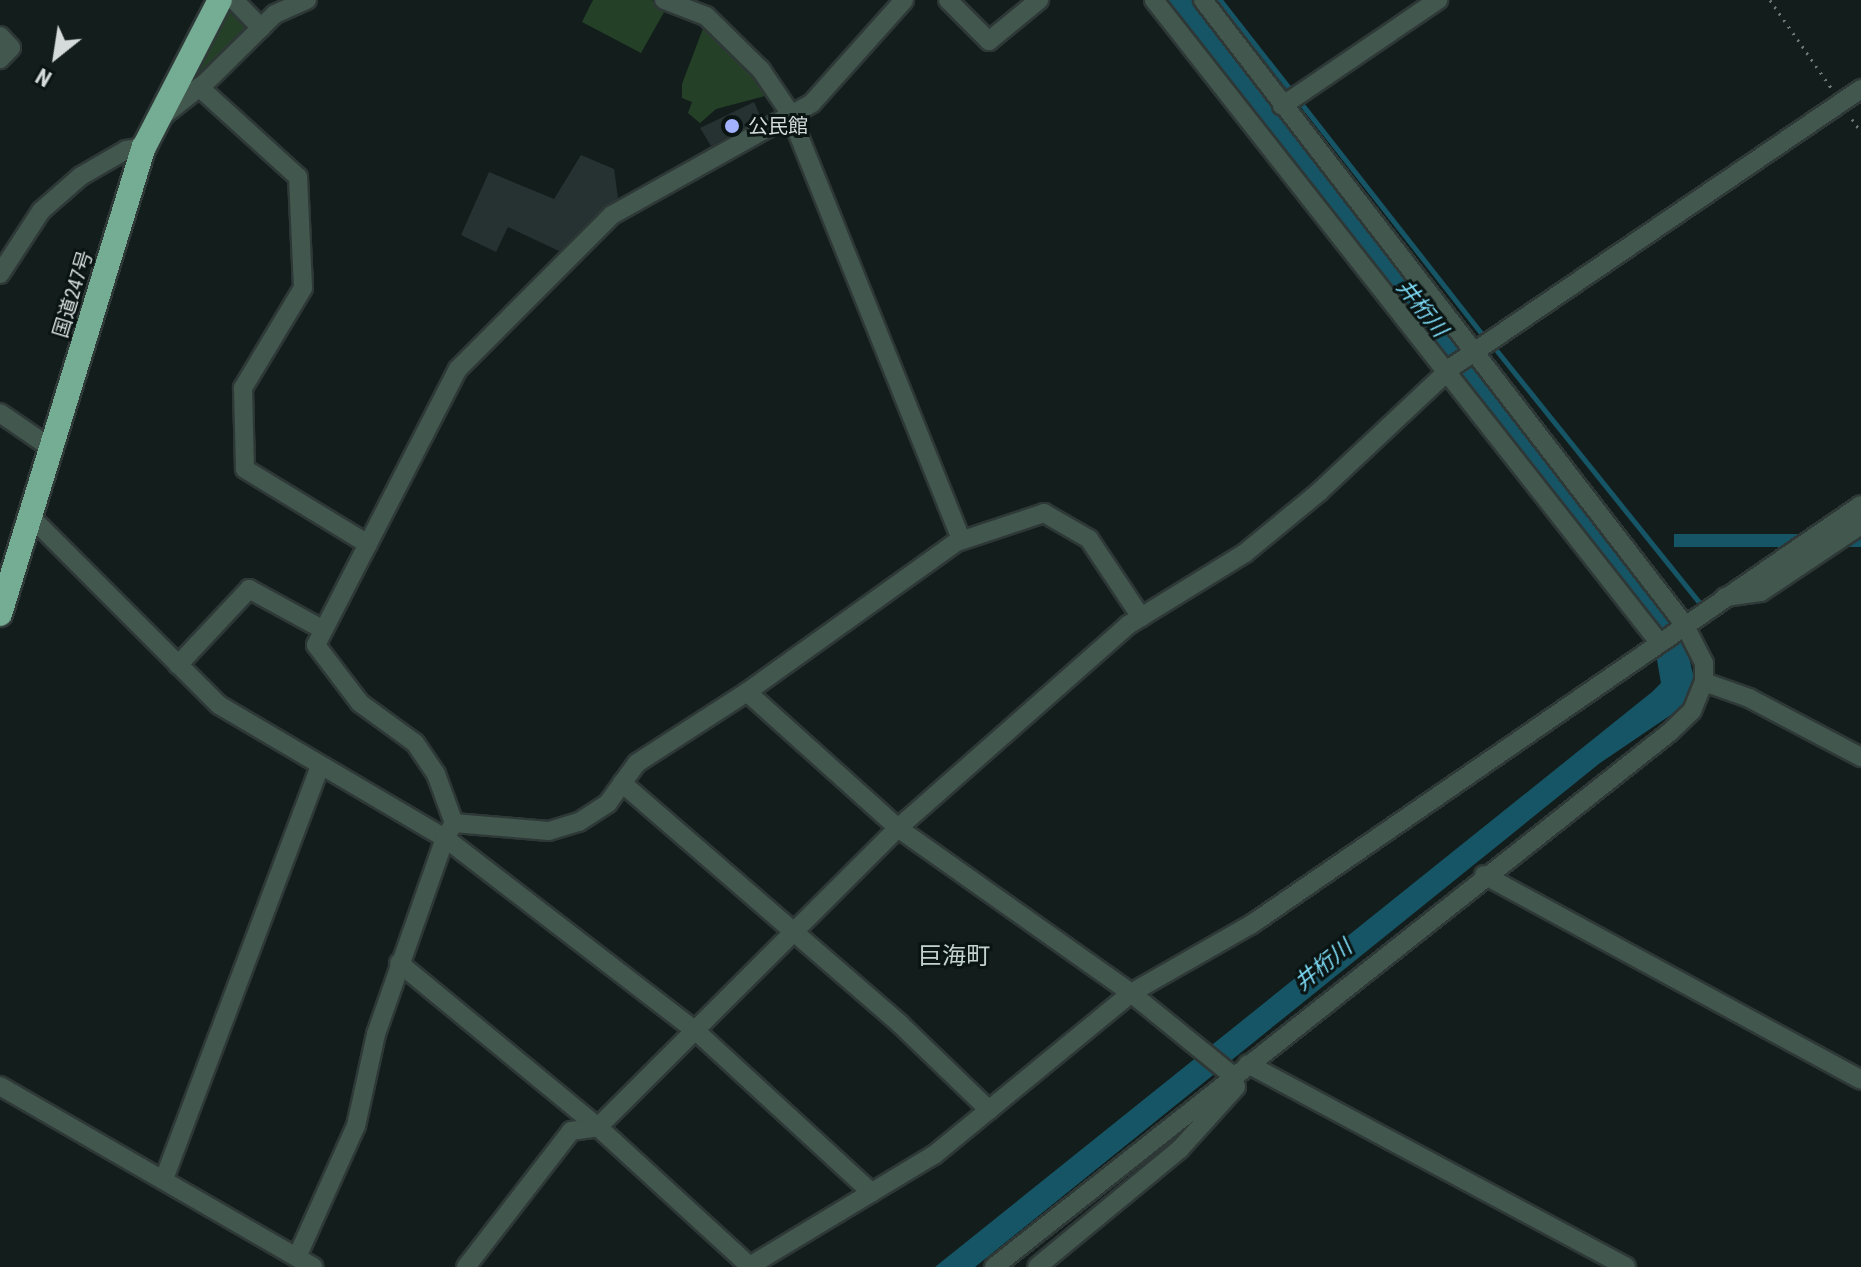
<!DOCTYPE html>
<html>
<head>
<meta charset="utf-8">
<style>
  body { margin:0 }
  #map { position:relative; width:1861px; height:1267px; overflow:hidden; background:#131d1c; font-family:"Roboto Condensed","Noto Sans JP",sans-serif }
  div>[style] { position:absolute }
  [style*='--x'] { left:calc(var(--x)*1px); top:calc(var(--y)*1px); width:calc(var(--w)*1px); rotate:calc(var(--a)*1deg) }
  .green>* { inset:0; background:#244128 }
  .water>* { inset:0; background:#165566; transform-origin:0 0 }
  .stream>* { height:5px; margin:-2.5px; padding:0 2.5px; transform-origin:2.5px; border-radius:2.5px; background:#165566 }
  .building>* { inset:0; background:#263132 }
  .path>* { height:3px; margin-top:-1.5px; transform-origin:0; background:repeating-linear-gradient(90deg,#6e7776 0 2px,transparent 0 8px) }
  .roads { filter:drop-shadow(2px 0 #2e3837) drop-shadow(-2px 0 #2e3837) drop-shadow(0 2px #2e3837) drop-shadow(0 -2px #2e3837) }
  .street>* { height:18px; margin:-9px; padding:0 9px; transform-origin:9px; border-radius:9px; background:#42574e }
  .highway>* { height:24px; margin:-12px; padding:0 12px; transform-origin:12px; border-radius:12px; background:#75ac94 }
  .dots>* { width:22px; height:22px; translate:-50% -50%; box-sizing:border-box; border:4px solid #0a1413; border-radius:50% }
  span { translate:-50% -50%; white-space:nowrap; text-align:center; line-height:1.15; -webkit-text-stroke:6px #0a1413; paint-order:stroke }
  .poi-label { font-size:20px; color:#d4dbda }
  .left { translate:0 -50%; text-align:left }
  .street-label { font-size:20px; color:#d4dbda }
  .water-label { font-size:22px; color:#7edcf8; font-style:italic }
  .quarter-label { font-size:24px; color:#c4d2cf }
  .north { position:absolute; left:16px; top:16px; width:80px; height:80px; -webkit-text-stroke:6px #0a1413; paint-order:stroke; rotate:210deg; font-size:22px; font-weight:700; line-height:32px; text-align:center; color:#d4dbda }
  .north::after { content:''; display:block; margin:auto; width:28px; height:36px; background:#d4dbda; clip-path:polygon(50% 0,100% 100%,50% 72%,0 100%) }
</style>
</head>
<body>
<div id="map">
  <div class="green">
    <div style="clip-path:polygon(593px 0,651px 0,668px 5px,641px 53px,582px 22px)"></div>
    <div style="clip-path:polygon(228px 10px,251px 27px,192px 83px)"></div>
    <div style="clip-path:polygon(704px 26px,742px 60px,765px 96px,716px 109px,700px 123px,688px 113px,692px 102px,682px 98px,682px 84px)"></div>
  </div>
  <div class="water">
    <div style="clip-path:polygon(1168px 0,1198px 0,1669px 615px,1669px 630px,1655px 632px,1633px 592px)"></div>
    <div style="left:1861px;top:534px;width:13px;height:187px;rotate:90deg"></div>
    <div style="clip-path:polygon(1685px 640px,1696px 687px,1684px 706px,1600px 763px,975px 1267px,935px 1267px,1652px 692px,1661px 683px,1657px 660px,1643px 656px)"></div>
  </div>
  <div class="stream">
    <div style="--x:1220;--y:0;--w:431;--a:51.9"></div>
    <div style="--x:1493;--y:346;--w:329;--a:51.2"></div>
  </div>
  <div class="building">
    <div style="clip-path:polygon(754px 102px,761px 118px,711px 146px,700px 128px)"></div>
    <div style="clip-path:polygon(581px 155px,614px 169px,618px 198px,559px 251px,508px 227px,496px 252px,461px 235px,489px 172px,554px 199px)"></div>
  </div>
  <div class="path">
    <div style="--x:1770;--y:0;--w:108;--a:55.1"></div>
    <div style="--x:1852;--y:119;--w:16;--a:55"></div>
  </div>
  <div class="roads">
    <div class="street">
      <div style="--x:234;--y:0;--w:39;--a:46"></div>
      <div style="--x:948;--y:0;--w:58;--a:45"></div>
      <div style="--x:989;--y:41;--w:65;--a:-39.4"></div>
      <div style="--x:1154;--y:0;--w:815;--a:51.82"></div>
      <div style="--x:0;--y:36;--w:16;--a:47"></div>
      <div style="--x:11;--y:48;--w:16;--a:135"></div>
      <div style="--x:199;--y:87;--w:134;--a:42.3"></div>
      <div style="--x:298;--y:177;--w:111;--a:87.4"></div>
      <div style="--x:303;--y:288;--w:117;--a:121"></div>
      <div style="--x:243;--y:388;--w:81;--a:88.6"></div>
      <div style="--x:245;--y:469;--w:144;--a:31.4"></div>
      <div style="--x:1282;--y:106;--w:189;--a:-34.2"></div>
      <div style="--x:163;--y:116;--w:53;--a:-38.2"></div>
      <div style="--x:205;--y:83;--w:98;--a:-44.6"></div>
      <div style="--x:275;--y:14;--w:35;--a:-24"></div>
      <div style="--x:0;--y:274;--w:75;--a:-56.9"></div>
      <div style="--x:41;--y:211;--w:53;--a:-41.2"></div>
      <div style="--x:81;--y:176;--w:52;--a:-30"></div>
      <div style="--x:126;--y:150;--w:18;--a:-9"></div>
      <div style="--x:0;--y:413;--w:62;--a:34.5"></div>
      <div style="--x:30;--y:516;--w:267;--a:45"></div>
      <div style="--x:219;--y:705;--w:262;--a:30.5"></div>
      <div style="--x:445;--y:838;--w:17;--a:-59"></div>
      <div style="--x:454;--y:823;--w:95;--a:4.8"></div>
      <div style="--x:549;--y:831;--w:31;--a:-17"></div>
      <div style="--x:579;--y:822;--w:35;--a:-33"></div>
      <div style="--x:608;--y:803;--w:49;--a:-54.1"></div>
      <div style="--x:637;--y:763;--w:131;--a:-32.8"></div>
      <div style="--x:747;--y:692;--w:263;--a:-35.6"></div>
      <div style="--x:961;--y:539;--w:459;--a:-111.9"></div>
      <div style="--x:790;--y:113;--w:52;--a:-124"></div>
      <div style="--x:761;--y:70;--w:77;--a:-135.5"></div>
      <div style="--x:706;--y:16;--w:45;--a:-159.1"></div>
      <div style="--x:957;--y:542;--w:92;--a:-18.4"></div>
      <div style="--x:1044;--y:513;--w:52;--a:30"></div>
      <div style="--x:1089;--y:539;--w:94;--a:56.3"></div>
      <div style="--x:1725;--y:597;--w:36;--a:-8"></div>
      <div style="--x:1761;--y:592;--w:120;--a:-33.8"></div>
      <div style="--x:178;--y:665;--w:104;--a:-46.9"></div>
      <div style="--x:249;--y:589;--w:85;--a:28.7"></div>
      <div style="--x:1704;--y:682;--w:48;--a:19.6"></div>
      <div style="--x:1749;--y:698;--w:127;--a:27.8"></div>
      <div style="--x:747;--y:692;--w:203;--a:42"></div>
      <div style="--x:898;--y:828;--w:286;--a:35.3"></div>
      <div style="--x:1131;--y:993;--w:132;--a:39.1"></div>
      <div style="--x:1233;--y:1076;--w:11;--a:75"></div>
      <div style="--x:1236;--y:1087;--w:84;--a:132.1"></div>
      <div style="--x:1180;--y:1149;--w:185;--a:140.5"></div>
      <div style="--x:622;--y:783;--w:368;--a:40.9"></div>
      <div style="--x:900;--y:1024;--w:124;--a:44"></div>
      <div style="--x:454;--y:823;--w:52;--a:-110.2"></div>
      <div style="--x:436;--y:774;--w:37;--a:-124"></div>
      <div style="--x:415;--y:743;--w:68;--a:-144"></div>
      <div style="--x:360;--y:703;--w:73;--a:-127.2"></div>
      <div style="--x:316;--y:645;--w:310;--a:-62.8"></div>
      <div style="--x:458;--y:369;--w:218;--a:-45"></div>
      <div style="--x:612;--y:215;--w:229;--a:-29.2"></div>
      <div style="--x:812;--y:103;--w:138;--a:-48.2"></div>
      <div style="--x:1484;--y:875;--w:429;--a:28.5"></div>
      <div style="--x:399;--y:963;--w:258;--a:39.5"></div>
      <div style="--x:598;--y:1127;--w:207;--a:42.5"></div>
      <div style="--x:1248;--y:1064;--w:429;--a:28.2"></div>
      <div style="--x:0;--y:1086;--w:362;--a:30"></div>
      <div style="--x:164;--y:1179;--w:441;--a:-69.3"></div>
      <div style="--x:297;--y:1257;--w:144;--a:-65.8"></div>
      <div style="--x:356;--y:1126;--w:94;--a:-77.7"></div>
      <div style="--x:376;--y:1034;--w:208;--a:-70.6"></div>
      <div style="--x:445;--y:838;--w:317;--a:37.6"></div>
      <div style="--x:696;--y:1031;--w:239;--a:42.6"></div>
      <div style="--x:466;--y:1267;--w:172;--a:-52.3"></div>
      <div style="--x:571;--y:1131;--w:27;--a:-8"></div>
      <div style="--x:598;--y:1127;--w:424;--a:-44.9"></div>
      <div style="--x:898;--y:828;--w:307;--a:-41.4"></div>
      <div style="--x:1128;--y:625;--w:137;--a:-31.6"></div>
      <div style="--x:1245;--y:553;--w:96;--a:-39.5"></div>
      <div style="--x:1319;--y:492;--w:183;--a:-43.2"></div>
      <div style="--x:1452;--y:367;--w:495;--a:-34.2"></div>
      <div style="--x:748;--y:1267;--w:217;--a:-31.1"></div>
      <div style="--x:934;--y:1155;--w:255;--a:-39.4"></div>
      <div style="--x:1131;--y:993;--w:139;--a:-29.7"></div>
      <div style="--x:1252;--y:924;--w:739;--a:-34.53"></div>
      <div style="--x:994;--y:1267;--w:862;--a:-38.36"></div>
      <div style="--x:1670;--y:732;--w:30;--a:-44"></div>
      <div style="--x:1692;--y:711;--w:31;--a:-68"></div>
      <div style="--x:1704;--y:682;--w:19;--a:-90"></div>
      <div style="--x:1704;--y:663;--w:44;--a:-117.1"></div>
      <div style="--x:1684;--y:624;--w:788;--a:-127.63"></div>
    </div>
    <div class="highway">
      <div style="--x:0;--y:614;--w:489;--a:-72.9"></div>
      <div style="--x:144;--y:147;--w:165;--a:-62.7"></div>
    </div>
  </div>
  <div class="dots">
    <div style="left:732px;top:126px;background:#a2b2fd"></div>
  </div>
  <div class="poi-label">
    <span class="left" style="left:748px;top:126px">公民館</span>
  </div>
  <div class="street-label">
    <span style="left:73px;top:294px;rotate:-73deg">国道247号</span>
  </div>
  <div class="water-label">
    <span style="left:1422px;top:308px;rotate:51deg">井桁川</span>
    <span style="left:1323px;top:965px;rotate:-39deg">井桁川</span>
  </div>
  <div class="quarter-label">
    <span style="left:954px;top:957px">巨海町</span>
  </div>
  <div class="north">N</div>
</div>
</body>
</html>
